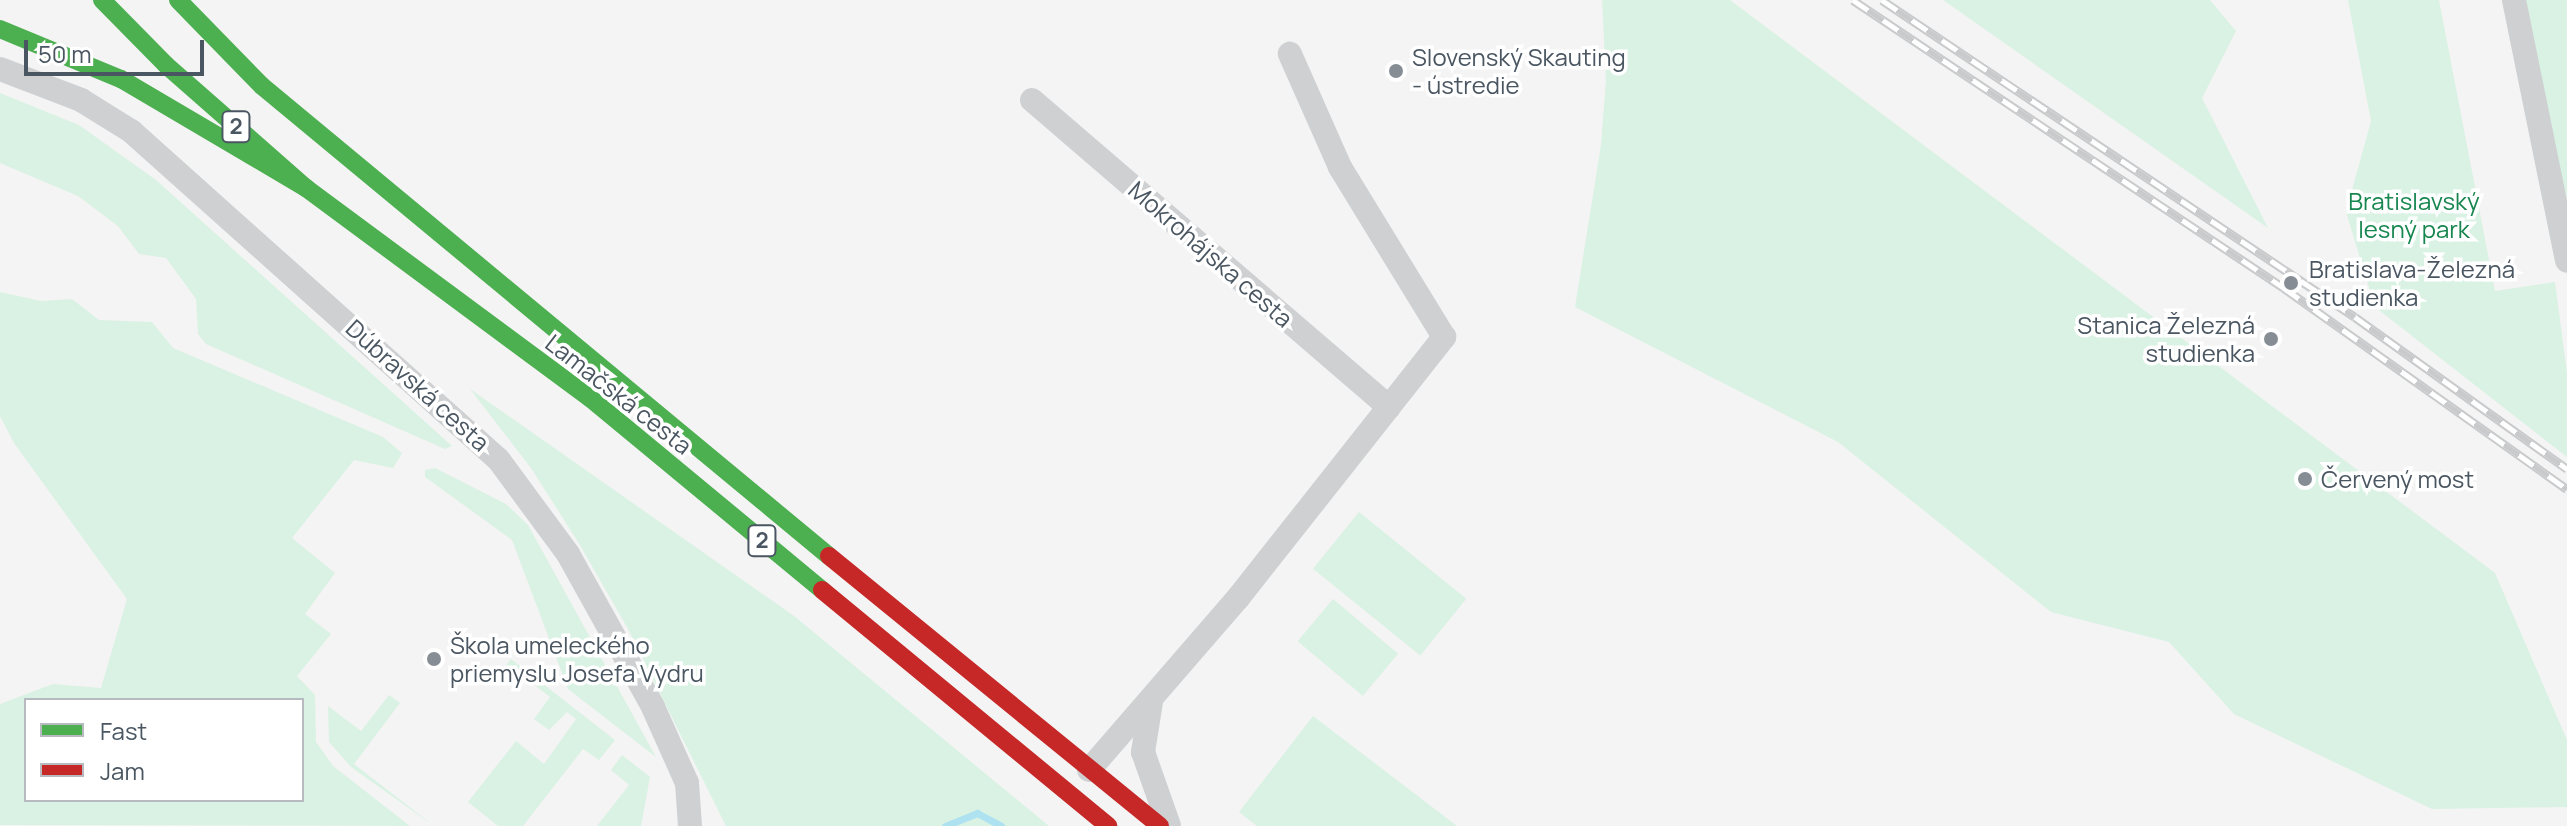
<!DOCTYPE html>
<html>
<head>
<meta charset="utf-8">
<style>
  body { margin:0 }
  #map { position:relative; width:2567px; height:826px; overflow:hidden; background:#f4f4f4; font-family:Manrope,sans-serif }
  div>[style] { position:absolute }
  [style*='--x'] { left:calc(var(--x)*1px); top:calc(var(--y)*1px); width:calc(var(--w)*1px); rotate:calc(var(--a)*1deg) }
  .green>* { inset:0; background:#d9f2e3; transform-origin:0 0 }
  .stream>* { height:7px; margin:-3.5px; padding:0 3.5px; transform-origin:3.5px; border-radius:3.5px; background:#aee2f0 }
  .street>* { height:24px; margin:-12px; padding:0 12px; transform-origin:12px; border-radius:12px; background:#ced0d2 }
  .fast>* { height:18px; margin:-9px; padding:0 9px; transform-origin:9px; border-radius:9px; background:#4caf50 }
  .jam>* { height:18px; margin:-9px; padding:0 9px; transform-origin:9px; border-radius:9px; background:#c62828 }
  .rail>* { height:9px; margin-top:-4.5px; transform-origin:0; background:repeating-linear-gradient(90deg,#fff 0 18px,#c9cacc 0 36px); box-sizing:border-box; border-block:2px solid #c9cacc }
  .dots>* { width:22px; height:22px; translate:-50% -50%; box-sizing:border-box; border:4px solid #fff; border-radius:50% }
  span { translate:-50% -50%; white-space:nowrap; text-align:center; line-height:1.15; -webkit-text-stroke:7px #fff; paint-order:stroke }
  .shield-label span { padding:2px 6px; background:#fff; border:2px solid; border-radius:6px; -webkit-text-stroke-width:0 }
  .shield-label { font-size:22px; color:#4a5661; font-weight:700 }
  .poi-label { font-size:24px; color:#4a5661 }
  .left { translate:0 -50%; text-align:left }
  .right { translate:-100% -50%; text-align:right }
  .park-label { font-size:24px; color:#17864f }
  .street-label { font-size:24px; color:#4a5661 }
  .legend { position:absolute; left:24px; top:698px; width:280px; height:104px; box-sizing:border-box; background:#fff; border:2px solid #b7bbc0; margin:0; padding:10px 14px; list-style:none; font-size:24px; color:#4a5661 }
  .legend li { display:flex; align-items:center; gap:16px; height:40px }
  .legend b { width:40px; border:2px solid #b7bbc0 }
  .scale { position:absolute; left:24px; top:40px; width:180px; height:36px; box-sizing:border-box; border:4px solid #4a5661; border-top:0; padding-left:10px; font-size:24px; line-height:28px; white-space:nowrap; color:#4a5661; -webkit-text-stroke:6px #fff; paint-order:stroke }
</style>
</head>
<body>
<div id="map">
  <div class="green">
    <div style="clip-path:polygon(1602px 0,1730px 0,2495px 573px,2567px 740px,2567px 807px,2432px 809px,2234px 714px,2169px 642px,2051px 612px,1838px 442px,1575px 307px,1601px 145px,1606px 80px)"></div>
    <div style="clip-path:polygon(1943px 0,2210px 0,2236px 31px,2202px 98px,2268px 228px)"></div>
    <div style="clip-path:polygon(2348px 0,2439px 0,2495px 291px,2555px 282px,2567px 373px,2567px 457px,2375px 307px,2346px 212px,2371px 121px)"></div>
    <div style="clip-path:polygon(2525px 0,2567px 0,2567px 197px,2560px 172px)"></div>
    <div style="clip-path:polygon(0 93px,79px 125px,156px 180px,452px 446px,445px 449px,206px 344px,198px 334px,196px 299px,166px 258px,139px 254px,118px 226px,78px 196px,0 163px)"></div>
    <div style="clip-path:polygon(evenodd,0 292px,41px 301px,72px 299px,99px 320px,152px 322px,173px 348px,383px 437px,402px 453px,393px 468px,354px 460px,292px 538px,335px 573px,305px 614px,331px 634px,297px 676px,315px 695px,316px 742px,333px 766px,410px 826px,0 825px,0 704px,53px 684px,101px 688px,127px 599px,14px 443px,0 416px,0 292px,26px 700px,302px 700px,302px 800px,26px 800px,26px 700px)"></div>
    <div style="clip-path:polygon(470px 389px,794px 616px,1049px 826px,726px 826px,628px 629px,580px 545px,531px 468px)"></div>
    <div style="clip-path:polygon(435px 468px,506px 504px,528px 525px,656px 757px,568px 689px,512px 540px,425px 477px,425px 470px)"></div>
    <div style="left:1359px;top:512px;width:138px;height:73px;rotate:39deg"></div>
    <div style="left:1333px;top:599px;width:85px;height:55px;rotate:40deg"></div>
    <div style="clip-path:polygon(511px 659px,615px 740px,599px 760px,583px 749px,523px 826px,498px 826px,468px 802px,516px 741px,544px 764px,576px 719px,567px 712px,549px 730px,534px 719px,550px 697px,510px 666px,492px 683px)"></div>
    <div style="clip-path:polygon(389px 695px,400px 703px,354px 764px,434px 826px,351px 767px,329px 742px,328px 706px,361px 731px)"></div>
    <div style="clip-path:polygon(1313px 716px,1457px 826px,1257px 826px,1239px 812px)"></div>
    <div style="clip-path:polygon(622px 755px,650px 777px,641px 826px,597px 826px,629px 785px,611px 770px)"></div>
  </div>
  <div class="stream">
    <div style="--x:945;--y:826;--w:35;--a:-22"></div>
    <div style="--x:977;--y:813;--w:27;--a:28"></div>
  </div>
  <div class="street">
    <div style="--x:2514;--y:0;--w:266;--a:78.5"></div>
    <div style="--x:0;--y:69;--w:87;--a:20.9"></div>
    <div style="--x:81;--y:100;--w:59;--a:31.8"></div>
    <div style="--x:131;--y:131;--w:492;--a:41.8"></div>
    <div style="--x:498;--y:459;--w:118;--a:53.6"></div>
    <div style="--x:568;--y:554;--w:175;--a:60.9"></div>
    <div style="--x:653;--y:707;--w:83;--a:65.9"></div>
    <div style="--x:687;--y:783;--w:43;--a:86"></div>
    <div style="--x:1032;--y:100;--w:471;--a:40.7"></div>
    <div style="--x:1151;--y:702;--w:51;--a:99.1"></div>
    <div style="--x:1143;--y:752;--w:78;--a:70.6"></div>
    <div style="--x:1089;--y:770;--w:228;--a:-49.1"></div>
    <div style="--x:1238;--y:598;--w:333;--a:-51.7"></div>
    <div style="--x:1444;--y:337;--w:199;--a:-121.5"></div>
    <div style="--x:1340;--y:167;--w:124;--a:-113.9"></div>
  </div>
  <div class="fast">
    <div style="--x:102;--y:0;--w:91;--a:45.4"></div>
    <div style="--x:166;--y:65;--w:186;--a:41.3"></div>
    <div style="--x:306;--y:188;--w:353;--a:36.5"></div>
    <div style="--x:590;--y:398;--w:301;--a:39.6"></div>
    <div style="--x:178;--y:0;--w:120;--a:45.7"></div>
    <div style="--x:262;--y:86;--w:736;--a:39.66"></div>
    <div style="--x:0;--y:29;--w:131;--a:22.5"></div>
    <div style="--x:121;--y:79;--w:215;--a:30.5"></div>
  </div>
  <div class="jam">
    <div style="--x:829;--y:556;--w:427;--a:39.2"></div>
    <div style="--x:822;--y:590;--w:371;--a:39.5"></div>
  </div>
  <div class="rail">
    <div style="--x:1853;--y:0;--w:518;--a:33.75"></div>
    <div style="--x:2284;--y:288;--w:347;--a:35.4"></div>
    <div style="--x:1882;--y:0;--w:569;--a:33.83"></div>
    <div style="--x:2355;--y:317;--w:261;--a:35.6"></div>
  </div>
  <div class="dots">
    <div style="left:1396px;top:71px;background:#868d94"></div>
    <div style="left:2291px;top:283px;background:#868d94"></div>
    <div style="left:2271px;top:339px;background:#868d94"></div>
    <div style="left:2305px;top:479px;background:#868d94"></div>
    <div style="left:434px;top:659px;background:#868d94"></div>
  </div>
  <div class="shield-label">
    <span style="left:236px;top:127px">2</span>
    <span style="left:762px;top:541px">2</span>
  </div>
  <div class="poi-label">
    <span class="left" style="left:1412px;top:71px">Slovenský Skauting<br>- ústredie</span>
    <span class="left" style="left:2309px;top:283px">Bratislava-Železná<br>studienka</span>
    <span class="right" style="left:2255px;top:339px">Stanica Železná<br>studienka</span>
    <span class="left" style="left:2321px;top:479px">Červený most</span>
    <span class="left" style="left:450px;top:659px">Škola umeleckého<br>priemyslu Josefa Vydru</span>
  </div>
  <div class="park-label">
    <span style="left:2414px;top:215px">Bratislavský<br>lesný park</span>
  </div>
  <div class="street-label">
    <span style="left:1211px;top:254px;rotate:41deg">Mokrohájska cesta</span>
    <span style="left:418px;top:385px;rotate:42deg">Dúbravská cesta</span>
    <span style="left:619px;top:394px;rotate:38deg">Lamačská cesta</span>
  </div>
  <ul class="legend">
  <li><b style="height:10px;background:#4caf50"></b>Fast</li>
  <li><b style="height:10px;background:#c62828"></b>Jam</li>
  </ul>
  <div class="scale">50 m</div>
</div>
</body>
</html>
